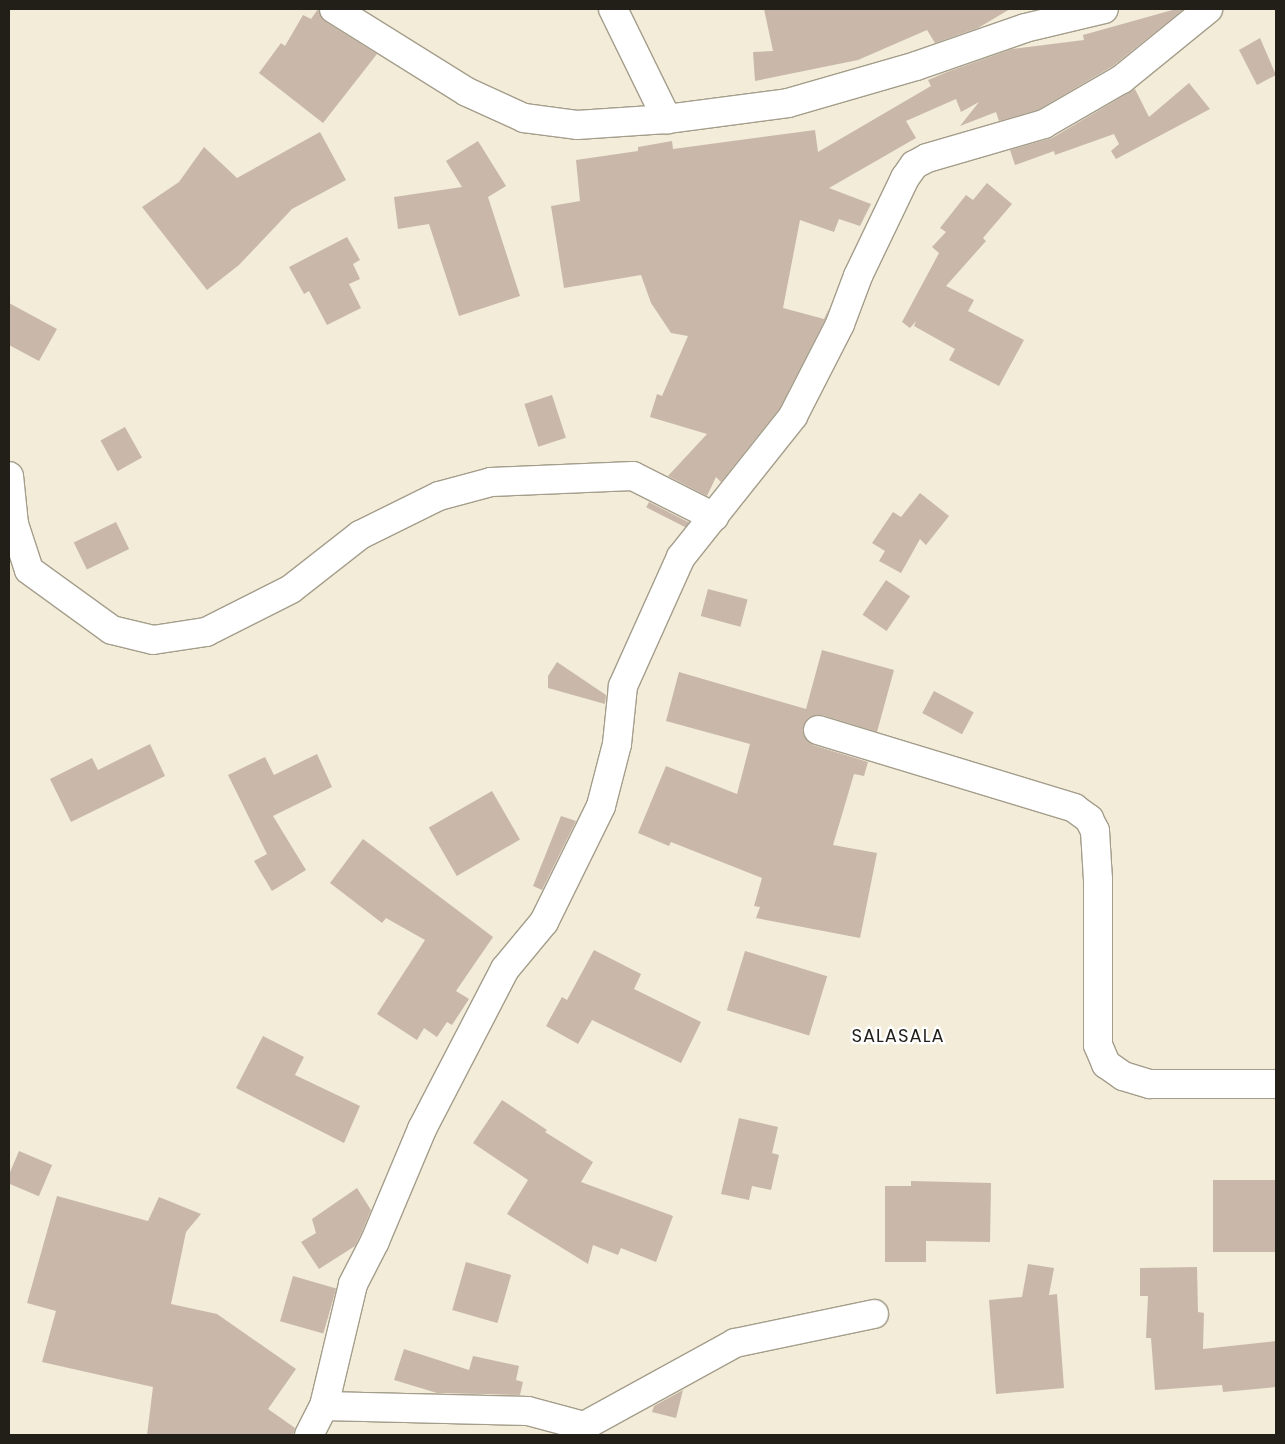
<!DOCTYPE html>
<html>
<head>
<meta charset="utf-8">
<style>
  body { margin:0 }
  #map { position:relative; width:1285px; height:1444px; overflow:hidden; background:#f2ecd8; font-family:Poppins,sans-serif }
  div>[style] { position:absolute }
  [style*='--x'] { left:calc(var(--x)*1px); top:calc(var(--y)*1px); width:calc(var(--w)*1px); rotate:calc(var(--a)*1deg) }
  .building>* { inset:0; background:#c9b8aa; transform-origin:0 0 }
  .roads { filter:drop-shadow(1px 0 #a49d8b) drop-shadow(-1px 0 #a49d8b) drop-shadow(0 1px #a49d8b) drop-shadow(0 -1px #a49d8b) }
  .minor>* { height:28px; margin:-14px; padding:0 14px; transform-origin:14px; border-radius:14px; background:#fff }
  span { translate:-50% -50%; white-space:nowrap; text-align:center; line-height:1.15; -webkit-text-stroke:4.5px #fff; paint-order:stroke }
  .quarter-label { font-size:18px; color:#211f18; letter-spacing:1px }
  .frame { position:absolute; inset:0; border:10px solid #211f18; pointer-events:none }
</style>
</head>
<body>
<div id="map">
  <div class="building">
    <div style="clip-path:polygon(318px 9px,326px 22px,377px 54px,323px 123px,259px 73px,281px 43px,285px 46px,303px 15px,311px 19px)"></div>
    <div style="clip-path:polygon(764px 9px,1010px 9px,978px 28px,935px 43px,927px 30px,858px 60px,755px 81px,753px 52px,773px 51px)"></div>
    <div style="clip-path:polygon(1176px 9px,1184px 9px,1113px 66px,1038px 110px,999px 121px,996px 112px,960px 126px,979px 102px,961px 112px,956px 99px,906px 121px,916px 138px,829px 188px,871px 204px,860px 226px,839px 219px,834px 232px,800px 220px,783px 308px,824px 319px,829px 308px,826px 318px,780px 408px,721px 482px,716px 477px,707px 496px,668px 476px,707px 434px,650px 417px,657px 394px,662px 396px,688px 336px,671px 333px,651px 303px,641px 275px,564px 288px,551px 206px,580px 201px,576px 160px,638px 151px,638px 147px,672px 141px,673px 149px,815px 130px,818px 152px,931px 86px,928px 80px,947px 72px,1012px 49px,1084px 40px,1083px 35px)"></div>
    <div style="clip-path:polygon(1260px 38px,1276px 75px,1257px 85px,1239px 50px)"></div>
    <div style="clip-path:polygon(1189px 83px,1210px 109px,1116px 159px,1111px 151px,1119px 144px,1114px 134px,1055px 155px,1054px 151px,1015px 165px,1010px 150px,1052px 138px,1135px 89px,1149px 117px)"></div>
    <div style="clip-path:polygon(320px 132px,346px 180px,292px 209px,239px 265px,207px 290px,142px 207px,179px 182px,204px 147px,237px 178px)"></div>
    <div style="clip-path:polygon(478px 141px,506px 186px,488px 197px,520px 296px,459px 316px,429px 224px,398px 229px,394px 197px,462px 187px,446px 161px)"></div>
    <div style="clip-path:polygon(987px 183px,1012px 204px,983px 238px,986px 241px,946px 286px,974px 300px,968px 311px,1024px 340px,999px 386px,949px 360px,955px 349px,914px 326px,916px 321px,910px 328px,902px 322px,939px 253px,932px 247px,946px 232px,940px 228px,966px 195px,973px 200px)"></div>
    <div style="clip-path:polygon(347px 237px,360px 260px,353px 264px,360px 279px,349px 284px,361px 308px,327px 325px,309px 291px,304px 294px,289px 267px)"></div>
    <div style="clip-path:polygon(9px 303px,57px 329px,39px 361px,9px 345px)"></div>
    <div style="left:552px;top:395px;width:45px;height:29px;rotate:72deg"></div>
    <div style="left:125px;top:427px;width:35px;height:28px;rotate:61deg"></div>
    <div style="clip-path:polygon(920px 493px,949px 516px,926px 545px,920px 539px,901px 573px,879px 561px,885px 551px,872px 543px,893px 512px,901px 517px)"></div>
    <div style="left:649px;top:502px;width:45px;height:6px;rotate:27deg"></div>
    <div style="left:116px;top:522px;width:30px;height:47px;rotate:64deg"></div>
    <div style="left:886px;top:580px;width:29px;height:42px;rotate:34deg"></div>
    <div style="left:708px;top:589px;width:41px;height:28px;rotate:15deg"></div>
    <div style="clip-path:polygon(822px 650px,894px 670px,877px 732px,822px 715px,808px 718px,803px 726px,803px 734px,813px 745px,868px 762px,864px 776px,854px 774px,833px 845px,877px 853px,860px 938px,756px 918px,760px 907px,754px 906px,762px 878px,671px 842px,669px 846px,638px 833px,666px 766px,737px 794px,750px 744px,666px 721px,679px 672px,806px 709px)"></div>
    <div style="clip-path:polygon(557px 662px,606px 695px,605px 704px,548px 688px,548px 676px)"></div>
    <div style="left:934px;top:691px;width:45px;height:25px;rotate:28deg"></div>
    <div style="clip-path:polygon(150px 744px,165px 776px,71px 822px,50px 779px,92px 758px,98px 770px)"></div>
    <div style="clip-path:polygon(317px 754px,332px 787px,273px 816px,306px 870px,272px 891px,254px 861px,267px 854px,228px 775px,265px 757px,274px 775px)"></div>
    <div style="left:492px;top:791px;width:56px;height:73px;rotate:60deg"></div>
    <div style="clip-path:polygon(561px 816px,576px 821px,542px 890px,533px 886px)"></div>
    <div style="clip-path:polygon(363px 839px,493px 937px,456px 991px,469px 999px,452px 1025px,447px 1022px,437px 1037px,424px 1028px,417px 1040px,377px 1014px,425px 940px,386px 918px,382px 923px,330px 883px)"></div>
    <div style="clip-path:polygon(594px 950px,641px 974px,634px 989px,701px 1022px,681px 1063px,592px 1020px,578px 1044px,546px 1026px,562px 997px,567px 1000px)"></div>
    <div style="left:745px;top:951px;width:86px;height:62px;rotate:17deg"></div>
    <div style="clip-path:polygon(263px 1036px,304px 1057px,295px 1075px,360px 1106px,344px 1143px,236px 1088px)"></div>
    <div style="clip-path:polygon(502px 1100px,547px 1130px,545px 1132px,593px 1162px,581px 1182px,673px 1216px,656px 1262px,621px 1248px,618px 1255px,593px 1245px,588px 1264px,507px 1214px,528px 1180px,473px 1143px)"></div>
    <div style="clip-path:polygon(739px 1118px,778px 1127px,772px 1153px,779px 1155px,771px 1190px,752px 1186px,749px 1200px,721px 1194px)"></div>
    <div style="left:19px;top:1151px;width:36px;height:34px;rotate:23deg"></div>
    <div style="left:1276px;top:1180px;width:72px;height:63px;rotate:90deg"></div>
    <div style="clip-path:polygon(911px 1181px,991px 1183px,990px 1242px,926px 1241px,926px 1262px,885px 1262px,885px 1186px,911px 1186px)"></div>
    <div style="clip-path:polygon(357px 1188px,371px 1210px,361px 1234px,355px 1246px,319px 1269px,301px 1242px,316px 1233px,312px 1219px)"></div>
    <div style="clip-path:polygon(57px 1196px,148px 1221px,159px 1197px,201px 1214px,186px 1232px,171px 1304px,217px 1314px,296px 1369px,268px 1409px,295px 1428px,293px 1435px,147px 1435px,153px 1387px,42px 1362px,56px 1311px,27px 1303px)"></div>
    <div style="left:466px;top:1262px;width:47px;height:50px;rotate:16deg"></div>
    <div style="clip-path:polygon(1028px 1264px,1054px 1268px,1049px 1295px,1057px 1294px,1064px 1388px,996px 1394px,989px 1300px,1022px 1297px)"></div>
    <div style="clip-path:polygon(1197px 1267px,1198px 1312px,1204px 1313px,1203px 1349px,1276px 1341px,1276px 1387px,1223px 1392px,1222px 1385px,1155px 1390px,1151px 1338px,1146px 1338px,1148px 1296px,1140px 1296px,1140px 1268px)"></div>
    <div style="left:293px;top:1276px;width:45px;height:47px;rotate:16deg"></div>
    <div style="clip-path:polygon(404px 1349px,469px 1370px,473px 1356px,519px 1366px,516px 1380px,523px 1382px,520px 1395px,437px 1393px,394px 1380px)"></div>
    <div style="clip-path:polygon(683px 1390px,676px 1418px,652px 1412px,654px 1406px)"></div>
  </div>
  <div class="roads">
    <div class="minor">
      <div style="--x:334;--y:9;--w:157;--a:32"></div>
      <div style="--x:467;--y:92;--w:63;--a:24.5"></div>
      <div style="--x:524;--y:118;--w:53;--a:7.5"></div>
      <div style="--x:577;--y:125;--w:90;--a:-3.8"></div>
      <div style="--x:667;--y:119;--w:122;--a:-7.5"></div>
      <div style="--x:788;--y:103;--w:133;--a:-16.1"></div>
      <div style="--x:916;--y:66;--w:115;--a:-19.2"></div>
      <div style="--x:1025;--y:28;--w:81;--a:-13.5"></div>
      <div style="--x:613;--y:9;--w:123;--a:63.9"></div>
      <div style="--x:9;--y:476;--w:48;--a:84.1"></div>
      <div style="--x:14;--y:524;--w:48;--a:71.9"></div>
      <div style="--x:29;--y:570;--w:102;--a:35.9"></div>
      <div style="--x:112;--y:630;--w:42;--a:13.7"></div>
      <div style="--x:153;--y:640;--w:54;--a:-8.6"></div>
      <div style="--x:206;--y:632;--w:95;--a:-26.8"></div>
      <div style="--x:291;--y:589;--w:88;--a:-38"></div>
      <div style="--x:360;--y:535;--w:88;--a:-26.3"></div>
      <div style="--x:439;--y:496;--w:54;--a:-15.1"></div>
      <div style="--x:491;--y:482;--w:142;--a:-2.4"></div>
      <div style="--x:633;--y:476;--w:91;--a:26.8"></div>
      <div style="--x:818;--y:730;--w:268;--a:16.9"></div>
      <div style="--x:1074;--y:808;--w:19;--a:36"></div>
      <div style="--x:1089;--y:819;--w:13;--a:63"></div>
      <div style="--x:1095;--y:831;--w:49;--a:86.5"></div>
      <div style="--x:1098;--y:880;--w:165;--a:90"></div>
      <div style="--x:1098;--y:1045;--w:21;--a:67"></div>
      <div style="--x:1106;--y:1064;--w:21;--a:35"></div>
      <div style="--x:1123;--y:1076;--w:28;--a:17"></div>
      <div style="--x:1150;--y:1084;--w:126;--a:0"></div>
      <div style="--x:324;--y:1406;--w:204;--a:1.4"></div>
      <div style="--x:528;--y:1411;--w:58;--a:15"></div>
      <div style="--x:584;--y:1426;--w:172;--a:-28.8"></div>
      <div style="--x:735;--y:1343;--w:142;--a:-11.8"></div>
      <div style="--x:309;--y:1435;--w:33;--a:-63"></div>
      <div style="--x:324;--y:1406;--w:125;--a:-76.6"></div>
      <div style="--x:353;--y:1284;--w:48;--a:-62.9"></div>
      <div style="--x:375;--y:1241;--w:121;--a:-67.2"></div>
      <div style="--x:422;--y:1129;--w:180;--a:-62.6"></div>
      <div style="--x:505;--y:969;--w:61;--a:-50.3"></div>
      <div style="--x:544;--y:922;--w:129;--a:-63.8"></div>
      <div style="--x:601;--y:806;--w:64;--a:-75.5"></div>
      <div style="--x:617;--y:744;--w:58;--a:-84.1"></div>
      <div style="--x:623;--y:686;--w:141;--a:-65.8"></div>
      <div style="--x:681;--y:557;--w:180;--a:-51.5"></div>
      <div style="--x:793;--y:416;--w:103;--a:-62.9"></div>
      <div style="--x:840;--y:324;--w:51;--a:-69.4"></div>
      <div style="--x:858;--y:276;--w:109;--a:-64.4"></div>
      <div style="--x:905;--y:178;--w:16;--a:-55"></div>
      <div style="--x:914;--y:165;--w:15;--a:-28"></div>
      <div style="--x:927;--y:158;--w:122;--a:-16.2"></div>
      <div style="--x:1044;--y:124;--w:90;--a:-30"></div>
      <div style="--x:1122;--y:79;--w:111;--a:-39.1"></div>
    </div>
  </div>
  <div class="quarter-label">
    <span style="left:898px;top:1036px">SALASALA</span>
  </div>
  <div class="frame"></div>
</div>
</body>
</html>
